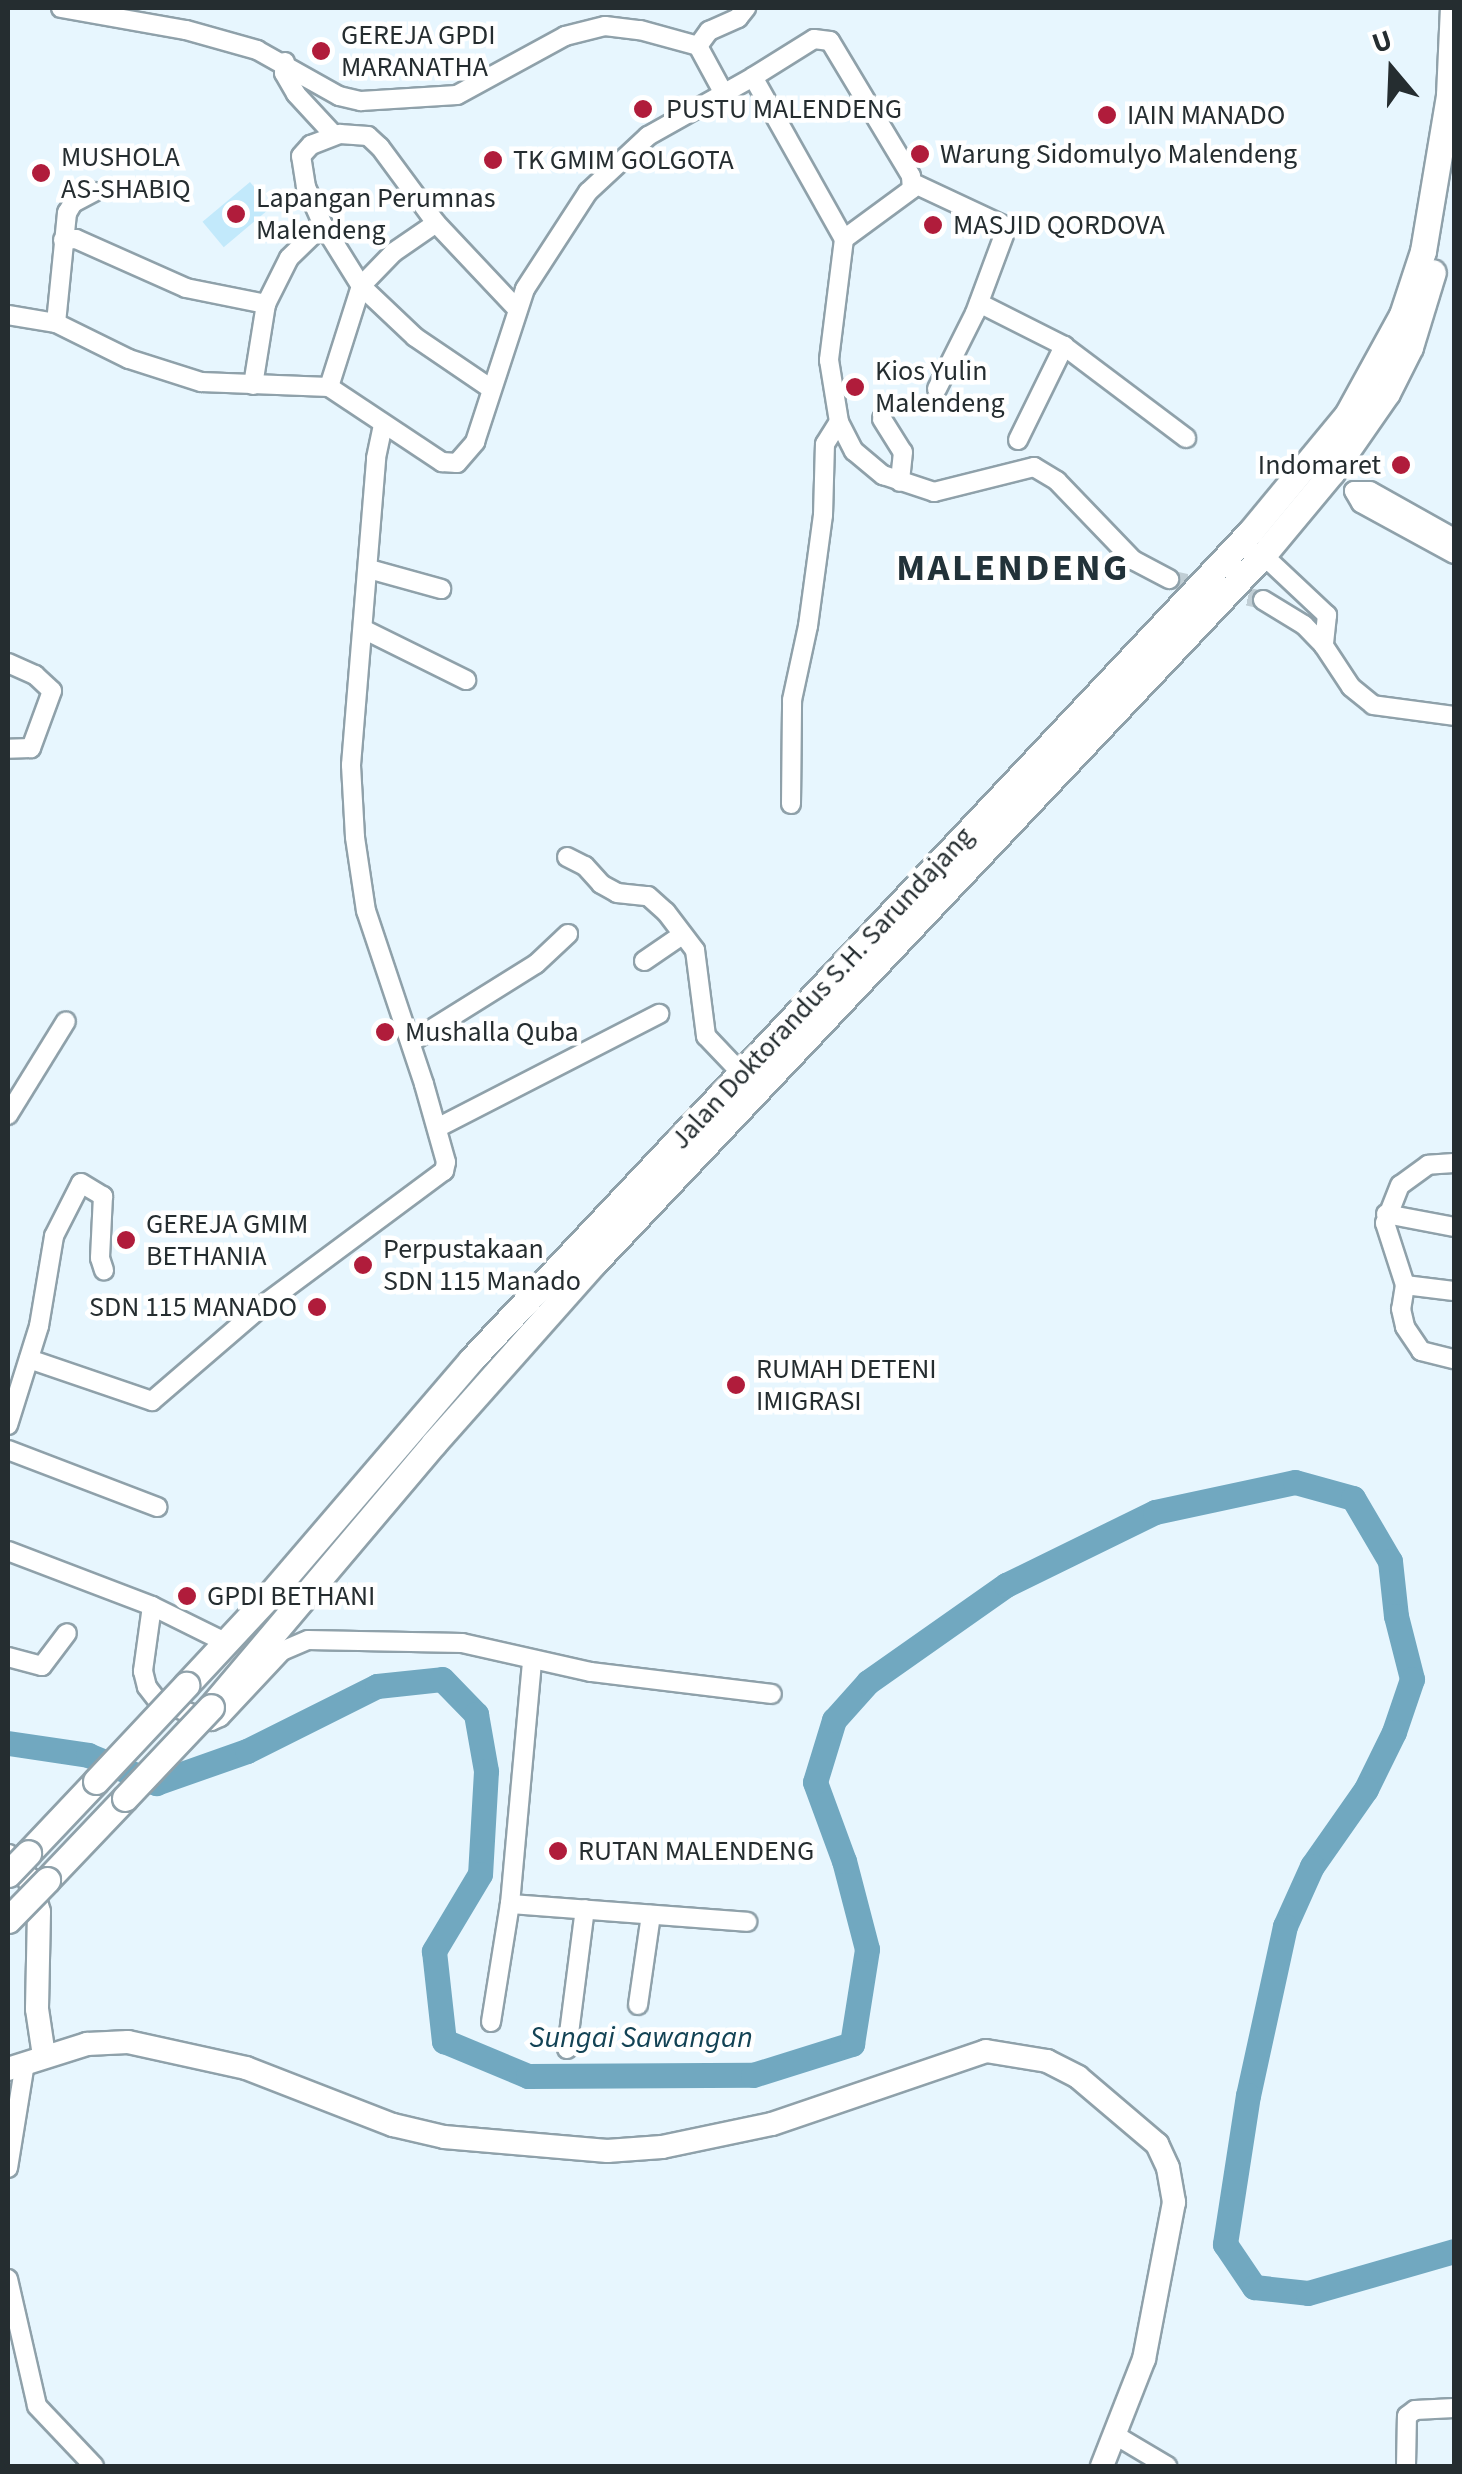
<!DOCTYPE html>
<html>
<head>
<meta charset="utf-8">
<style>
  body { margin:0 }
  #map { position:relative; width:1462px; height:2474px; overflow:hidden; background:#e7f6fe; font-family:"Source Sans 3",sans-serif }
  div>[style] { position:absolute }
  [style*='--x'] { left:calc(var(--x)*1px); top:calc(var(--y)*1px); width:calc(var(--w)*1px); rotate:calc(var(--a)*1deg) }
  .green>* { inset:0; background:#c2e9fb; transform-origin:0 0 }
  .river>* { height:25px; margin:-12.5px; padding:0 12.5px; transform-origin:12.5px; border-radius:12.5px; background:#71a8c0 }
  .minor-tunnel>* { height:18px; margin-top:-9px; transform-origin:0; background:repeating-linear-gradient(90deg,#c0ced5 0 18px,transparent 0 27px) }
  .roads { filter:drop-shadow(2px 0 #8fa1aa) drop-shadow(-2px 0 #8fa1aa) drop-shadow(0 2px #8fa1aa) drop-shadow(0 -2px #8fa1aa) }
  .minor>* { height:18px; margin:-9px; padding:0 9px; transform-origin:9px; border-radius:9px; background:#fff }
  .major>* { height:22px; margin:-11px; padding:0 11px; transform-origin:11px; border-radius:11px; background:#fff }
  .highway>* { height:25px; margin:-12.5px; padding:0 12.5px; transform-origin:12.5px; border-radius:12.5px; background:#fff }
  .bridges { filter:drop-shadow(2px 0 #8fa1aa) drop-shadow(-2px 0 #8fa1aa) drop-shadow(0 2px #8fa1aa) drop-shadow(0 -2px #8fa1aa) }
  .highway-bridge>* { height:25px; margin:-12.5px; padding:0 12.5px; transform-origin:12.5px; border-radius:12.5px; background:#fff }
  .dots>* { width:28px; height:28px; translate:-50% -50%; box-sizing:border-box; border:5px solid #fff; border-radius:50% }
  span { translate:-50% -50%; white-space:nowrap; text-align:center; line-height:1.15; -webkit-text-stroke:9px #fff; paint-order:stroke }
  .poi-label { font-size:28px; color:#252d30 }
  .left { translate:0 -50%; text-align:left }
  .right { translate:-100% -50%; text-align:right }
  .street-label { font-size:28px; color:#252d30 }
  .water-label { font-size:30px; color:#134355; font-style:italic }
  .district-label { font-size:38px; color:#223239; font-weight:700; letter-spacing:2.5px }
  .frame { position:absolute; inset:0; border:10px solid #252d30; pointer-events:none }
  .north { position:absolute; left:1342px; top:20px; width:100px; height:100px; -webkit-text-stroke:8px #fff; paint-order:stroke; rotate:341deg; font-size:28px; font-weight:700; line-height:40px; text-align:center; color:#252d30 }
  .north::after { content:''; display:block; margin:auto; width:35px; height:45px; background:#252d30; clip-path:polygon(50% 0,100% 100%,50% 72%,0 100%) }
</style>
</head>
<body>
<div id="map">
  <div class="green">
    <div style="left:250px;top:182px;width:33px;height:62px;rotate:50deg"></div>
  </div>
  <div class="river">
    <div style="--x:8;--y:1743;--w:81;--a:8.5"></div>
    <div style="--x:88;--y:1755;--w:74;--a:22.4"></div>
    <div style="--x:156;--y:1783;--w:96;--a:-19.4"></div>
    <div style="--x:247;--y:1751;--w:145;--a:-26.6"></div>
    <div style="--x:377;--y:1686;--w:65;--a:-6.1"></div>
    <div style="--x:442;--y:1679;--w:49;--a:45.8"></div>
    <div style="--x:476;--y:1714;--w:58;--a:80"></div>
    <div style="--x:486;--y:1771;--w:103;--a:93.3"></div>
    <div style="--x:480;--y:1874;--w:90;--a:120.9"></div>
    <div style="--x:434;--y:1951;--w:91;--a:83.7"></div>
    <div style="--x:444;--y:2041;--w:91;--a:22.6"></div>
    <div style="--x:528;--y:2076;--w:225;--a:-0.3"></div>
    <div style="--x:753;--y:2075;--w:104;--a:-17.4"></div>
    <div style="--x:852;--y:2044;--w:96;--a:-81"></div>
    <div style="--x:867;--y:1949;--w:91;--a:-104.6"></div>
    <div style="--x:844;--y:1861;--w:84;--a:-110.2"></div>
    <div style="--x:815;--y:1782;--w:65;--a:-73"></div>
    <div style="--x:834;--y:1720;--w:51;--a:-48.2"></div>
    <div style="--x:868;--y:1682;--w:169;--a:-35.1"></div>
    <div style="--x:1006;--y:1585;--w:166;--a:-26.1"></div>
    <div style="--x:1155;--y:1512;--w:143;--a:-12.1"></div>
    <div style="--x:1295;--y:1482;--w:60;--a:15.4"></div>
    <div style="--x:1353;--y:1498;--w:73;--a:59.6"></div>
    <div style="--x:1390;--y:1561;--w:55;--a:83.8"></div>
    <div style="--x:1396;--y:1616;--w:65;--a:75.7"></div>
    <div style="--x:1412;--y:1679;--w:56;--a:108.8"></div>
    <div style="--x:1394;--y:1732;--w:64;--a:116.2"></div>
    <div style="--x:1366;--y:1789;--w:94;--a:125"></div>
    <div style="--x:1312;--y:1866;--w:66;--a:114.2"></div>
    <div style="--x:1285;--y:1926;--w:173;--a:102.3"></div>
    <div style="--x:1248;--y:2095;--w:151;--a:98.8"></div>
    <div style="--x:1225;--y:2244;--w:52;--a:56"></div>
    <div style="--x:1254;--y:2287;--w:54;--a:6.3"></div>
    <div style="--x:1308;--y:2293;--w:152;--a:-16"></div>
  </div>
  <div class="minor-tunnel">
    <div style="--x:1169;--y:579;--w:96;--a:12.6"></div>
  </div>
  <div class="roads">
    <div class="minor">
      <div style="--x:61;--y:8;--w:127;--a:10"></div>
      <div style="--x:186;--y:30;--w:74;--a:15.7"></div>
      <div style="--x:257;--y:50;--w:94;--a:29.3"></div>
      <div style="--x:339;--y:96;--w:23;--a:13"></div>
      <div style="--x:361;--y:101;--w:96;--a:-3.6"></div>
      <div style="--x:457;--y:95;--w:123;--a:-28.6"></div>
      <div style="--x:565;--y:36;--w:41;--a:-14"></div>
      <div style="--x:605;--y:26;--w:35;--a:7"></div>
      <div style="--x:640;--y:30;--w:60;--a:15.4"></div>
      <div style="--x:698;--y:46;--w:52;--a:61.5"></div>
      <div style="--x:698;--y:46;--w:19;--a:-54"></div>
      <div style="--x:709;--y:31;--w:32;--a:-24"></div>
      <div style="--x:738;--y:18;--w:13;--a:-51"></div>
      <div style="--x:285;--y:62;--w:11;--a:95"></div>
      <div style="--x:284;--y:73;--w:24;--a:60"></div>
      <div style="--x:296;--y:94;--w:56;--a:47.2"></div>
      <div style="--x:753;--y:77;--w:72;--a:-31.9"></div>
      <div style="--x:814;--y:39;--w:16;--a:7"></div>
      <div style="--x:830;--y:41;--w:157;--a:59"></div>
      <div style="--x:911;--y:176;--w:13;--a:86"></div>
      <div style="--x:912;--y:189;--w:84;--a:143.7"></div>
      <div style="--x:915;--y:184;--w:102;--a:25.1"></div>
      <div style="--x:1007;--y:227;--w:92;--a:110.4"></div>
      <div style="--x:975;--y:313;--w:85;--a:116.6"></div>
      <div style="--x:323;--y:225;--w:42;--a:-114.1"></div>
      <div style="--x:306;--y:187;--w:31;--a:-99"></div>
      <div style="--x:301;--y:156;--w:15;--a:-48"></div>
      <div style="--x:311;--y:145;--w:31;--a:-21"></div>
      <div style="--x:340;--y:134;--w:28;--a:4"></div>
      <div style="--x:368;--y:136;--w:16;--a:43"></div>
      <div style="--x:380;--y:147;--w:94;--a:53.6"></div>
      <div style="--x:63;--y:240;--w:13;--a:-4"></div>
      <div style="--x:76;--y:239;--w:120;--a:24"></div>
      <div style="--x:186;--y:288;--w:82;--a:11.3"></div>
      <div style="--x:266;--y:304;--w:82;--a:99.1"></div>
      <div style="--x:979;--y:303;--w:95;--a:26.8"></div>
      <div style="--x:1064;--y:346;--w:153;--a:37"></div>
      <div style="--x:266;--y:304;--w:51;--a:-63.4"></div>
      <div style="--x:289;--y:258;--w:47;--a:-44.1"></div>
      <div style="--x:323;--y:225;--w:72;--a:58.1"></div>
      <div style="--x:361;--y:286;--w:106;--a:107.6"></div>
      <div style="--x:8;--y:315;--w:49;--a:9.5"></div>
      <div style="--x:56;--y:323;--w:81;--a:26.3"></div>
      <div style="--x:129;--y:359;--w:76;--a:17.7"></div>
      <div style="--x:201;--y:382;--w:128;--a:2.2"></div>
      <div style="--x:329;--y:387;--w:136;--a:33.6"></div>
      <div style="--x:442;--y:462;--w:15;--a:4"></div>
      <div style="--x:457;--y:463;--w:28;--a:-49"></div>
      <div style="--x:475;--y:442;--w:161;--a:-71.9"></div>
      <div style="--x:525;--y:289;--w:116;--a:-57"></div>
      <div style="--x:588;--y:192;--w:82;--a:-43"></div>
      <div style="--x:648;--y:136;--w:120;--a:-29.3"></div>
      <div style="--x:753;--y:77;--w:186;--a:60.7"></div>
      <div style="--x:844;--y:239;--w:122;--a:97.1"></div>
      <div style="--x:829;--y:360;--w:63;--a:80.8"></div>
      <div style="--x:839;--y:422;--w:33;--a:63"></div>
      <div style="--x:854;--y:451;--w:38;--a:40"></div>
      <div style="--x:883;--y:475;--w:54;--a:18.4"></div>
      <div style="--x:934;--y:492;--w:103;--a:-14"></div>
      <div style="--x:1034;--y:467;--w:27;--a:31"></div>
      <div style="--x:1057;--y:481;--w:110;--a:46.1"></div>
      <div style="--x:1133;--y:560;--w:41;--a:27.8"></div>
      <div style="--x:56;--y:323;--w:111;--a:-84.3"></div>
      <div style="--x:67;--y:213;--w:12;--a:-59"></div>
      <div style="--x:73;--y:203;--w:24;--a:-28"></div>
      <div style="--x:490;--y:388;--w:91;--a:-145.8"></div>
      <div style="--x:415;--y:337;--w:74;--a:-136.6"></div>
      <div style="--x:361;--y:286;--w:47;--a:-45.9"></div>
      <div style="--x:394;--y:252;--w:51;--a:-34.6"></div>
      <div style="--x:436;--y:223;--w:118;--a:46.7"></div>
      <div style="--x:882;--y:419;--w:39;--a:58"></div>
      <div style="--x:903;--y:452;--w:30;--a:96"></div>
      <div style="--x:1018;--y:440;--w:105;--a:-63.9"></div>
      <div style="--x:1454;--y:538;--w:96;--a:-150.8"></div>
      <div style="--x:1370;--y:491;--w:16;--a:180"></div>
      <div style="--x:1354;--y:491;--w:14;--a:60"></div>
      <div style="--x:1361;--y:503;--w:106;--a:28.7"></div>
      <div style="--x:1263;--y:555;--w:88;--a:43.2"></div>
      <div style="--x:1327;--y:615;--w:31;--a:96"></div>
      <div style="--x:369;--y:569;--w:75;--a:15.5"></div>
      <div style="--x:1263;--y:600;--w:48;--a:31.4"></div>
      <div style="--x:1304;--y:625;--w:29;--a:46"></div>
      <div style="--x:1324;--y:646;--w:49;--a:56.6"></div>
      <div style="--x:1351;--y:687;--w:28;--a:39"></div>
      <div style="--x:1373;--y:705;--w:82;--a:7.7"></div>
      <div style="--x:365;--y:630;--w:113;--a:26.3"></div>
      <div style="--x:8;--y:663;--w:30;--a:24"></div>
      <div style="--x:35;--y:675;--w:23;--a:43"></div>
      <div style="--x:52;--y:691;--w:61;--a:110.2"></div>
      <div style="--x:31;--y:748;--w:23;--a:178"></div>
      <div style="--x:791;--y:804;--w:104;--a:-89.4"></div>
      <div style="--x:792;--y:700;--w:76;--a:-77.8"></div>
      <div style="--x:808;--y:626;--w:112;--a:-82.3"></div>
      <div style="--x:823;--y:515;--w:71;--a:-88.4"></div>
      <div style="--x:825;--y:444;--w:26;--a:-58"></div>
      <div style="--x:567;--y:857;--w:20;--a:27"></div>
      <div style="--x:585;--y:866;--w:24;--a:48"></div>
      <div style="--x:601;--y:884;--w:18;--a:29"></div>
      <div style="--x:617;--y:893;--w:31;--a:6"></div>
      <div style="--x:648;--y:896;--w:24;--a:42"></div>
      <div style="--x:666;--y:912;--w:48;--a:52.7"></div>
      <div style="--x:695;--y:950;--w:87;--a:82.7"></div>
      <div style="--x:706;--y:1036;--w:54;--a:46.5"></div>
      <div style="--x:644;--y:961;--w:46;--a:-34.4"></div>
      <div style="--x:411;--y:1042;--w:147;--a:-32"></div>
      <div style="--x:536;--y:964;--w:44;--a:-43.2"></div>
      <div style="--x:8;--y:1115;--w:110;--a:-58.3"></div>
      <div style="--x:437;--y:1128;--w:250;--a:-27.2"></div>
      <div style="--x:1454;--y:1163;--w:26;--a:176"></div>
      <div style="--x:1428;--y:1165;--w:34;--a:144"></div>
      <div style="--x:1400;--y:1185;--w:41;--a:111.5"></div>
      <div style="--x:1385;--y:1223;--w:65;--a:72.1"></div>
      <div style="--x:1405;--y:1285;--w:24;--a:99"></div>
      <div style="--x:1401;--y:1309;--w:18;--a:77"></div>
      <div style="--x:1405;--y:1327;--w:29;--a:56"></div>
      <div style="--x:1421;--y:1351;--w:34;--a:14"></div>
      <div style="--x:1386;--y:1214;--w:69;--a:10.8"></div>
      <div style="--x:1405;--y:1285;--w:49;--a:7"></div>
      <div style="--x:29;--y:1359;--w:130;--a:18.9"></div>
      <div style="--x:152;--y:1401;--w:150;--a:-40.7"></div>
      <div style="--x:266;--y:1303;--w:222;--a:-36.6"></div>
      <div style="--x:444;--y:1171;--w:9;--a:-77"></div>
      <div style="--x:446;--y:1162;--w:81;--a:-105.8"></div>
      <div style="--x:424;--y:1084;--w:182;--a:-108.5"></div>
      <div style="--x:366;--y:911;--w:75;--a:-98.5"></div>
      <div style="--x:355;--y:837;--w:72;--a:-93.2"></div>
      <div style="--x:351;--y:765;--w:308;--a:-85.3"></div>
      <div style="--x:376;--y:458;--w:33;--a:-78"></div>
      <div style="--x:8;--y:1425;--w:104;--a:-72.6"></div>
      <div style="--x:39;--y:1326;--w:91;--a:-80.5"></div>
      <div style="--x:54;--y:1236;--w:59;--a:-63"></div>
      <div style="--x:81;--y:1183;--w:26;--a:31"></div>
      <div style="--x:103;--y:1196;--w:62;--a:92.8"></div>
      <div style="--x:100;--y:1258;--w:13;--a:72"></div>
      <div style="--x:8;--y:1450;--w:160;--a:20.9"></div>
      <div style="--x:8;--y:1551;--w:154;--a:20.9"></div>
      <div style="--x:152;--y:1606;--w:81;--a:26.3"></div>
      <div style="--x:152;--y:1606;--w:66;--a:97.9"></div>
      <div style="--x:143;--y:1671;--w:16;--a:76"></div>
      <div style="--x:147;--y:1687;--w:18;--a:52"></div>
      <div style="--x:158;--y:1701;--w:57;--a:20.7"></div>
      <div style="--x:211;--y:1721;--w:10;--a:-24"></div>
      <div style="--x:220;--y:1717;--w:91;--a:-46.8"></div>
      <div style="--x:282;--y:1651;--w:28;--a:-23"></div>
      <div style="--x:308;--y:1640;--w:154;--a:1.1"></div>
      <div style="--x:462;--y:1643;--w:132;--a:12.7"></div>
      <div style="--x:591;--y:1672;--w:182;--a:6.9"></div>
      <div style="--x:8;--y:1657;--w:35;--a:15"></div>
      <div style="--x:42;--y:1666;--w:41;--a:-52.9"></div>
      <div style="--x:532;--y:1662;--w:243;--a:95.2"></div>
      <div style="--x:510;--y:1904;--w:238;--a:4.3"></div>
      <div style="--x:638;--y:2005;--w:91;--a:-81.8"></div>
      <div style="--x:491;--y:2022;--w:120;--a:-80.9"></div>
      <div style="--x:567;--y:2049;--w:141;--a:-82.7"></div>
      <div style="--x:8;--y:2168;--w:106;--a:-80.8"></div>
      <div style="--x:8;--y:2279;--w:130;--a:77.1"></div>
      <div style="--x:37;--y:2406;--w:83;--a:46.5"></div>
      <div style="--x:1115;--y:2435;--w:61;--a:30.8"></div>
      <div style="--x:1406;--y:2466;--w:50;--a:-88.9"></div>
      <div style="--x:1407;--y:2416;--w:10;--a:-37"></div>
      <div style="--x:1415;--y:2410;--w:39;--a:-3"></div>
    </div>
    <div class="major">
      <div style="--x:8;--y:1856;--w:31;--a:48"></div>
      <div style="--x:29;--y:1879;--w:34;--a:73"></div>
      <div style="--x:39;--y:1912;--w:97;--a:91.2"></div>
      <div style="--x:37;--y:2009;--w:48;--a:81.5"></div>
      <div style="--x:8;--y:2069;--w:83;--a:-17.6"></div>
      <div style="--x:87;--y:2044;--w:41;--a:-2.8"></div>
      <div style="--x:128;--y:2042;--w:121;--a:12.4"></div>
      <div style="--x:246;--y:2068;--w:158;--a:21.2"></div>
      <div style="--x:393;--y:2125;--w:52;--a:13.2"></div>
      <div style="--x:444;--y:2137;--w:164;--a:4.9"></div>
      <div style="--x:607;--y:2151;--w:55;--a:-4.2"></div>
      <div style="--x:662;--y:2147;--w:112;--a:-11.8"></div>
      <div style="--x:772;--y:2124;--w:226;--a:-18.8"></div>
      <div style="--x:986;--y:2051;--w:62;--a:9.3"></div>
      <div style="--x:1047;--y:2061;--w:35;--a:27"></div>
      <div style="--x:1078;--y:2077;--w:104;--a:40.3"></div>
      <div style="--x:1157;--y:2144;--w:26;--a:65"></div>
      <div style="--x:1168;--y:2168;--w:35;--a:80"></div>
      <div style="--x:1174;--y:2202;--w:160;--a:100.8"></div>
      <div style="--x:1144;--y:2359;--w:115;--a:111.4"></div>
    </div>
    <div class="highway">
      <div style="--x:186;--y:1685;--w:120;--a:-47"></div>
      <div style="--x:268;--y:1597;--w:312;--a:-49.4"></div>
      <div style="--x:471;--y:1360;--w:1138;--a:-46.74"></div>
      <div style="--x:1251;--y:531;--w:151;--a:-50.4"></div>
      <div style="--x:1347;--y:415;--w:114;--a:-61.2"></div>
      <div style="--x:1402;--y:315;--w:67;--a:-71.8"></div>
      <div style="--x:1423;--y:251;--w:158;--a:-80.5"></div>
      <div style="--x:1449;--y:95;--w:87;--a:-87.4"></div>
      <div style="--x:211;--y:1707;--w:346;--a:-49.8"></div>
      <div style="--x:434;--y:1443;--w:241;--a:-48.4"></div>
      <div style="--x:594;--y:1263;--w:974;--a:-46.62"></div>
      <div style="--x:1263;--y:555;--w:108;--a:-50.3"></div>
      <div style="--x:1332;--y:472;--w:96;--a:-55.2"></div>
      <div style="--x:1387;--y:393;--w:51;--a:-63.4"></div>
      <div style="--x:1410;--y:347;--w:78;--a:-73"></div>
      <div style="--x:28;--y:1853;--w:99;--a:-46.6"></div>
      <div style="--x:47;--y:1880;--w:113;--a:-46.4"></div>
    </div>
  </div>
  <div class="bridges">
    <div class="highway-bridge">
      <div style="--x:96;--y:1781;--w:132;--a:-46.8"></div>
      <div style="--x:125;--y:1798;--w:125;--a:-46.6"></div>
      <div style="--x:8;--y:1874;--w:29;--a:-46"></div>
      <div style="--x:8;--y:1920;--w:56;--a:-45.7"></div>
    </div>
  </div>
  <div class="dots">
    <div style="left:321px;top:51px;background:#b01c3b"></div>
    <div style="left:643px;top:109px;background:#b01c3b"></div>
    <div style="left:1107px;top:115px;background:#b01c3b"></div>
    <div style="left:920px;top:154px;background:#b01c3b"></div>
    <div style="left:493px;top:160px;background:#b01c3b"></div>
    <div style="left:41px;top:173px;background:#b01c3b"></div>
    <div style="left:236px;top:214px;background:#b01c3b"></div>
    <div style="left:933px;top:225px;background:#b01c3b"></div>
    <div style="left:855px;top:387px;background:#b01c3b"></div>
    <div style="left:1401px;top:465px;background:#b01c3b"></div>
    <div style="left:385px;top:1032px;background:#b01c3b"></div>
    <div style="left:126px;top:1240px;background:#b01c3b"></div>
    <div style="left:363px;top:1265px;background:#b01c3b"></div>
    <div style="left:317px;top:1307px;background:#b01c3b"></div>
    <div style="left:736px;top:1385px;background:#b01c3b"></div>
    <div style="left:187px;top:1596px;background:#b01c3b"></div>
    <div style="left:558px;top:1851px;background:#b01c3b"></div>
  </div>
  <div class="poi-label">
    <span class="left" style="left:341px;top:51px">GEREJA GPDI<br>MARANATHA</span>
    <span class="left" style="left:666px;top:109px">PUSTU MALENDENG</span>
    <span class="left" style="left:1127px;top:115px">IAIN MANADO</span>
    <span class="left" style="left:940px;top:154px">Warung Sidomulyo Malendeng</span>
    <span class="left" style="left:61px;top:173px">MUSHOLA<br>AS-SHABIQ</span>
    <span class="left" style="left:513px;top:160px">TK GMIM GOLGOTA</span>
    <span class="left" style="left:256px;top:214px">Lapangan Perumnas<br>Malendeng</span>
    <span class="left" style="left:953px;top:225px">MASJID QORDOVA</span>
    <span class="left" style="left:875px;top:387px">Kios Yulin<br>Malendeng</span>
    <span class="right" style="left:1381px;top:465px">Indomaret</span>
    <span class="left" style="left:405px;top:1032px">Mushalla Quba</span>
    <span class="left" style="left:146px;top:1240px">GEREJA GMIM<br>BETHANIA</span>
    <span class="left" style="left:383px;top:1265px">Perpustakaan<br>SDN 115 Manado</span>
    <span class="right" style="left:297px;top:1307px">SDN 115 MANADO</span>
    <span class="left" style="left:756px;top:1385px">RUMAH DETENI<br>IMIGRASI</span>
    <span class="left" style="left:207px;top:1596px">GPDI BETHANI</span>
    <span class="left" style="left:578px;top:1851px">RUTAN MALENDENG</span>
  </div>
  <div class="street-label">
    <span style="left:822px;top:988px;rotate:-47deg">Jalan Doktorandus S.H. Sarundajang</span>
  </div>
  <div class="water-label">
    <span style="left:641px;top:2038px">Sungai Sawangan</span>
  </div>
  <div class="district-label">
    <span style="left:1013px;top:569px">MALENDENG</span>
  </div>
  <div class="frame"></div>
  <div class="north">U</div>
</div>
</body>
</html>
